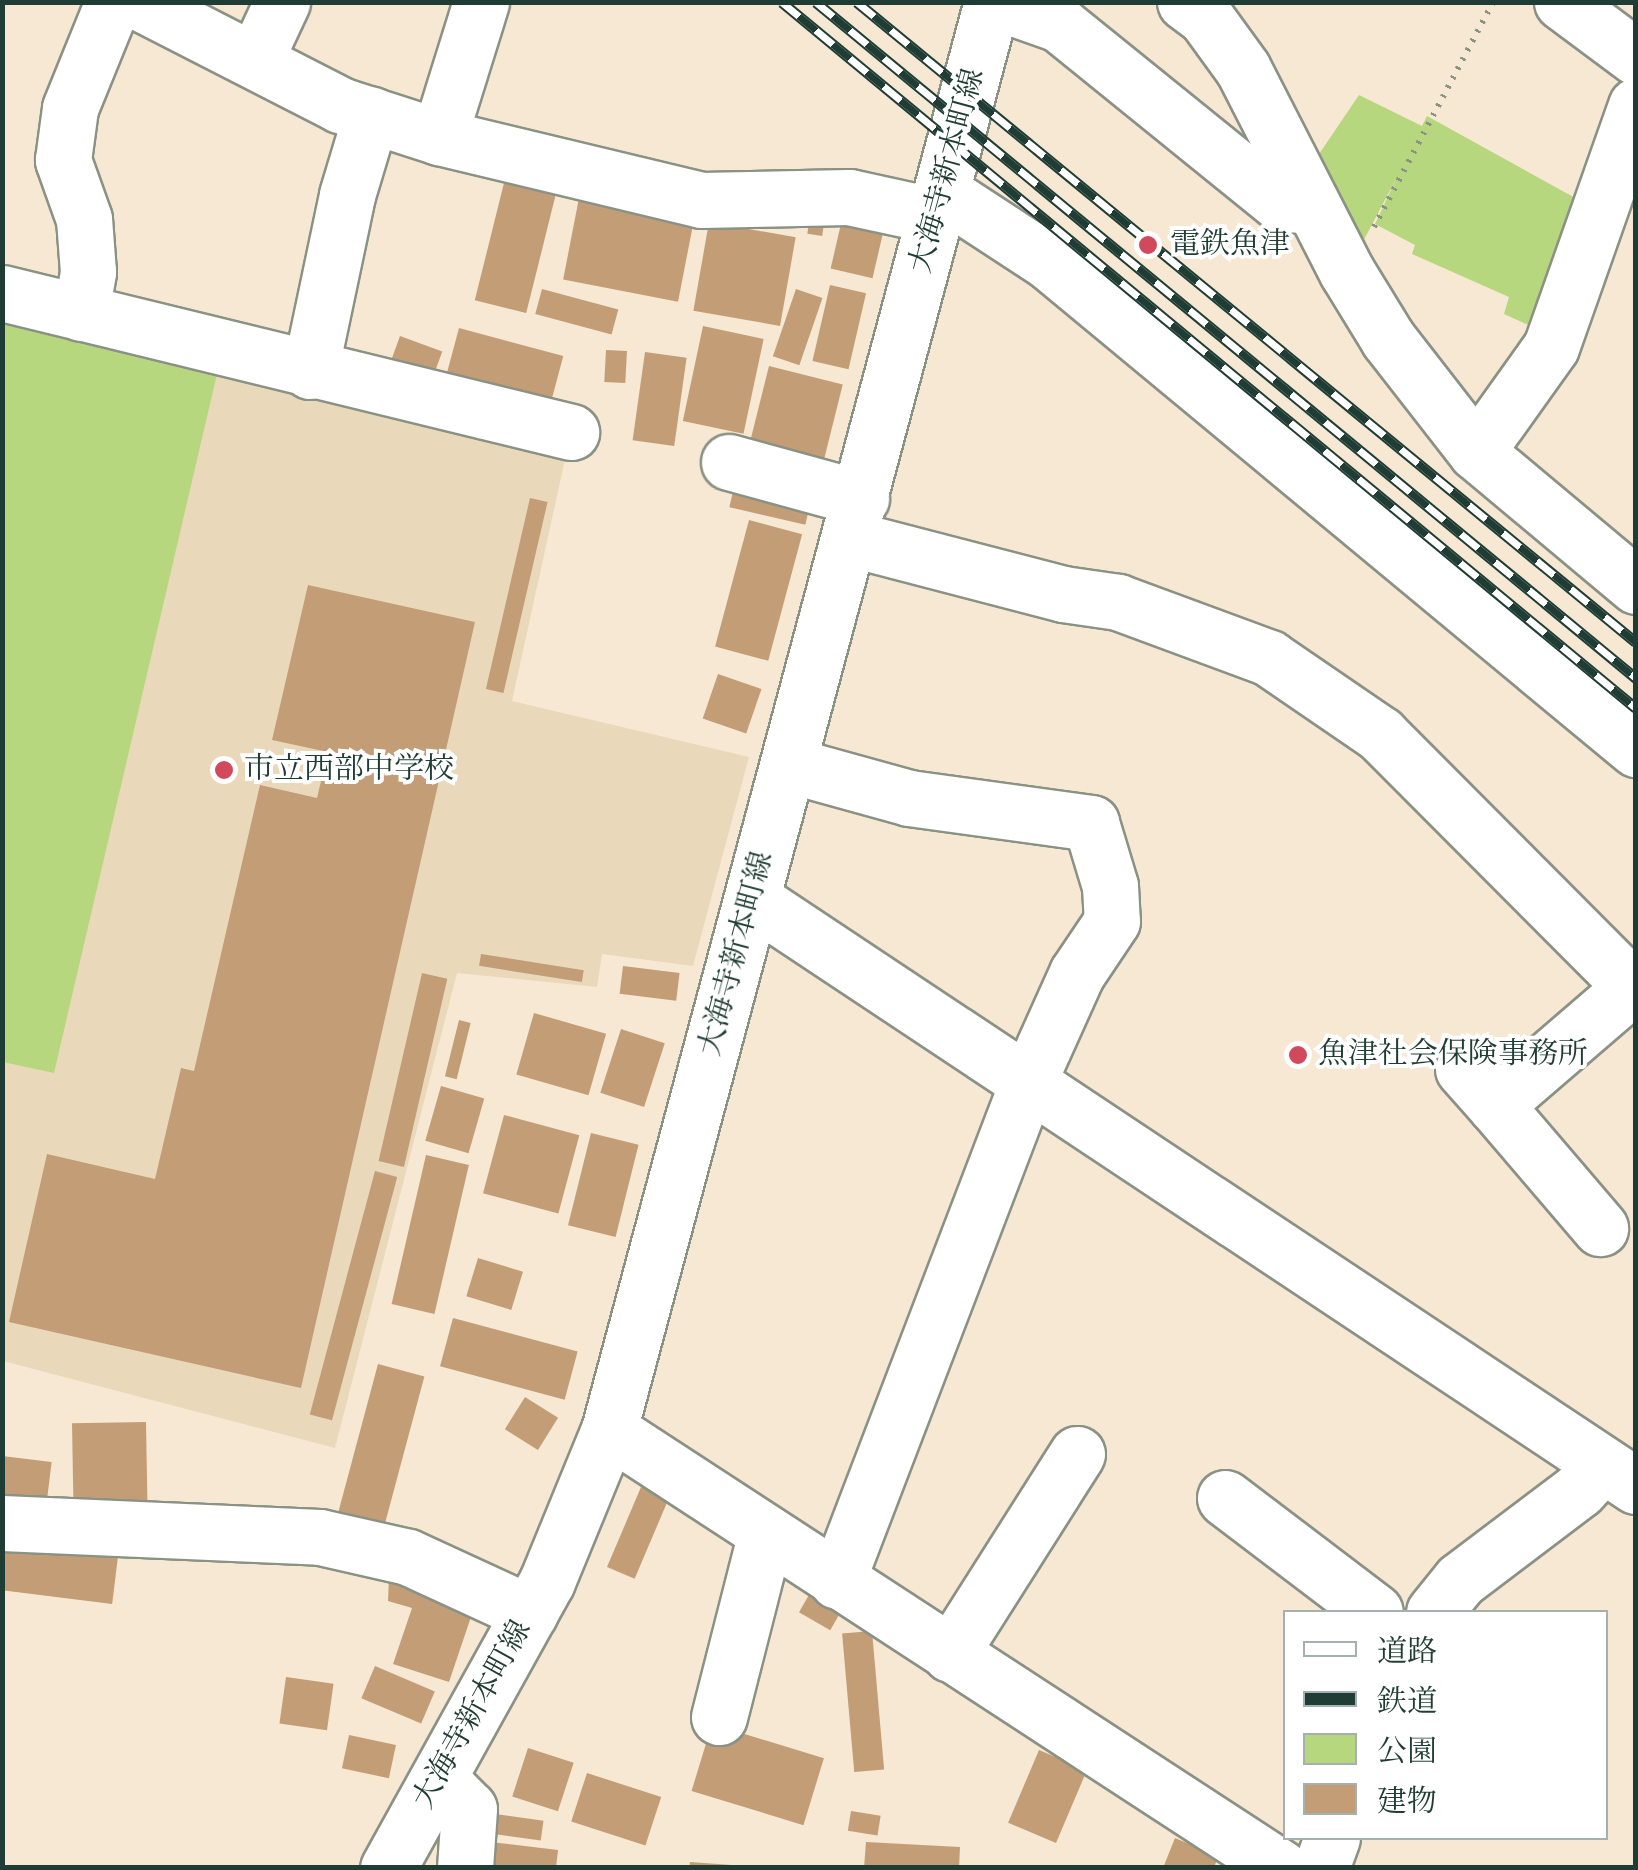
<!DOCTYPE html>
<html>
<head>
<meta charset="utf-8">
<style>
  body { margin:0 }
  #map { position:relative; width:1638px; height:1870px; overflow:hidden; background:#f6e8d3; font-family:"Old Standard TT","Noto Serif JP",serif }
  div>[style] { position:absolute }
  [style*='--x'] { left:calc(var(--x)*1px); top:calc(var(--y)*1px); width:calc(var(--w)*1px); rotate:calc(var(--a)*1deg) }
  .built>* { inset:0; background:#ead8ba }
  .green>* { inset:0; background:#b7d77e }
  .building>* { inset:0; background:#c39d76; transform-origin:0 0 }
  .path>* { height:6px; margin-top:-3px; transform-origin:0; background:repeating-linear-gradient(90deg,#8a9284 0 2.5px,transparent 0 10.5px) }
  .roads { filter:drop-shadow(2px 0 #8a9284) drop-shadow(-2px 0 #8a9284) drop-shadow(0 2px #8a9284) drop-shadow(0 -2px #8a9284) }
  .minor>* { height:55px; margin:-27.5px; padding:0 27.5px; transform-origin:27.5px; border-radius:27.5px; background:#fff }
  .major>* { height:55px; margin:-27.5px; padding:0 27.5px; transform-origin:27.5px; border-radius:27.5px; background:#fff }
  .rail>* { height:11px; margin-top:-5.5px; transform-origin:0; background:repeating-linear-gradient(90deg,#fff 0 22px,#1f3d34 0 44px); box-sizing:border-box; border-block:2px solid #1f3d34 }
  .dots>* { width:28px; height:28px; translate:-50% -50%; box-sizing:border-box; border:5px solid #fff; border-radius:50% }
  span { translate:-50% -50%; white-space:nowrap; text-align:center; line-height:1.15; -webkit-text-stroke:8px #fff; paint-order:stroke }
  .street-label { font-size:30px; color:#1f3d34 }
  .poi-label { font-size:30px; color:#1f3d34 }
  .left { translate:0 -50%; text-align:left }
  .frame { position:absolute; inset:0; border:5px solid #1f3d34; pointer-events:none }
  .legend { position:absolute; left:1283px; top:1610px; width:325px; height:230px; box-sizing:border-box; background:#fff; border:2px solid #a5b1ae; margin:0; padding:12px 18px; list-style:none; font-size:30px; color:#1f3d34 }
  .legend li { display:flex; align-items:center; gap:20px; height:50px }
  .legend b { width:50px; border:2px solid #a5b1ae }
</style>
</head>
<body>
<div id="map">
  <div class="built">
    <div style="clip-path:polygon(2px 301px,571px 432px,512px 701px,749px 757px,693px 966px,602px 954px,597px 987px,457px 973px,335px 1448px,3px 1361px)"></div>
  </div>
  <div class="green">
    <div style="clip-path:polygon(1359px 95px,1422px 126px,1427px 116px,1597px 210px,1555px 337px,1504px 314px,1509px 297px,1412px 254px,1415px 245px,1375px 224px,1397px 177px,1347px 272px,1298px 185px)"></div>
    <div style="clip-path:polygon(3px 321px,217px 374px,54px 1073px,3px 1062px)"></div>
  </div>
  <div class="building">
    <div style="left:505px;top:179px;width:53px;height:125px;rotate:14deg"></div>
    <div style="left:579px;top:198px;width:117px;height:83px;rotate:11deg"></div>
    <div style="left:810px;top:215px;width:15px;height:19px;rotate:8deg"></div>
    <div style="left:843px;top:215px;width:43px;height:55px;rotate:13deg"></div>
    <div style="left:709px;top:222px;width:88px;height:90px;rotate:10deg"></div>
    <div style="left:830px;top:285px;width:37px;height:78px;rotate:13deg"></div>
    <div style="left:542px;top:289px;width:79px;height:26px;rotate:15deg"></div>
    <div style="left:796px;top:289px;width:28px;height:71px;rotate:19deg"></div>
    <div style="left:703px;top:326px;width:62px;height:97px;rotate:12deg"></div>
    <div style="left:459px;top:328px;width:108px;height:51px;rotate:15deg"></div>
    <div style="left:400px;top:336px;width:45px;height:30px;rotate:20deg"></div>
    <div style="left:606px;top:350px;width:21px;height:32px;rotate:3deg"></div>
    <div style="left:645px;top:352px;width:42px;height:89px;rotate:8deg"></div>
    <div style="left:769px;top:366px;width:76px;height:81px;rotate:14deg"></div>
    <div style="left:737px;top:474px;width:78px;height:34px;rotate:13deg"></div>
    <div style="left:530px;top:498px;width:18px;height:196px;rotate:13deg"></div>
    <div style="left:749px;top:520px;width:55px;height:131px;rotate:15deg"></div>
    <div style="clip-path:polygon(308px 585px,475px 622px,301px 1388px,9px 1322px,47px 1154px,155px 1179px,181px 1068px,194px 1071px,260px 785px,317px 798px,328px 752px,272px 740px)"></div>
    <div style="left:718px;top:674px;width:46px;height:47px;rotate:19deg"></div>
    <div style="left:481px;top:954px;width:104px;height:12px;rotate:9deg"></div>
    <div style="left:623px;top:966px;width:57px;height:28px;rotate:7deg"></div>
    <div style="left:422px;top:973px;width:26px;height:193px;rotate:13deg"></div>
    <div style="left:534px;top:1013px;width:75px;height:64px;rotate:16deg"></div>
    <div style="left:459px;top:1020px;width:12px;height:58px;rotate:14deg"></div>
    <div style="left:621px;top:1029px;width:46px;height:67px;rotate:18deg"></div>
    <div style="left:441px;top:1086px;width:45px;height:57px;rotate:16deg"></div>
    <div style="left:504px;top:1115px;width:78px;height:81px;rotate:15deg"></div>
    <div style="left:591px;top:1133px;width:49px;height:95px;rotate:14deg"></div>
    <div style="left:426px;top:1155px;width:44px;height:153px;rotate:13deg"></div>
    <div style="left:375px;top:1171px;width:23px;height:252px;rotate:15deg"></div>
    <div style="left:478px;top:1258px;width:47px;height:40px;rotate:17deg"></div>
    <div style="left:453px;top:1318px;width:129px;height:50px;rotate:15deg"></div>
    <div style="left:378px;top:1364px;width:48px;height:157px;rotate:15deg"></div>
    <div style="left:525px;top:1397px;width:39px;height:38px;rotate:32deg"></div>
    <div style="left:146px;top:1422px;width:93px;height:74px;rotate:89deg"></div>
    <div style="left:2px;top:1456px;width:50px;height:53px;rotate:7deg"></div>
    <div style="left:641px;top:1487px;width:30px;height:87px;rotate:23deg"></div>
    <div style="left:2px;top:1541px;width:117px;height:49px;rotate:7deg"></div>
    <div style="clip-path:polygon(389px 1576px,475px 1605px,449px 1682px,393px 1664px,412px 1608px,388px 1601px)"></div>
    <div style="left:813px;top:1588px;width:36px;height:28px;rotate:30deg"></div>
    <div style="left:872px;top:1631px;width:139px;height:30px;rotate:85deg"></div>
    <div style="left:375px;top:1666px;width:65px;height:35px;rotate:23deg"></div>
    <div style="left:286px;top:1677px;width:48px;height:47px;rotate:8deg"></div>
    <div style="left:712px;top:1724px;width:117px;height:70px;rotate:17deg"></div>
    <div style="left:349px;top:1735px;width:48px;height:34px;rotate:12deg"></div>
    <div style="left:528px;top:1748px;width:48px;height:51px;rotate:18deg"></div>
    <div style="left:1039px;top:1750px;width:52px;height:79px;rotate:23deg"></div>
    <div style="left:587px;top:1773px;width:78px;height:51px;rotate:18deg"></div>
    <div style="left:851px;top:1811px;width:30px;height:20px;rotate:9deg"></div>
    <div style="left:495px;top:1814px;width:49px;height:20px;rotate:8deg"></div>
    <div style="clip-path:polygon(1175px 1838px,1218px 1856px,1214px 1868px,1163px 1868px)"></div>
    <div style="clip-path:polygon(482px 1841px,558px 1850px,556px 1868px,478px 1868px)"></div>
    <div style="clip-path:polygon(866px 1842px,960px 1847px,959px 1868px,864px 1868px)"></div>
    <div style="clip-path:polygon(690px 1862px,732px 1865px,732px 1868px,689px 1868px)"></div>
  </div>
  <div class="path">
    <div style="--x:1374;--y:227;--w:255;--a:-62.1"></div>
  </div>
  <div class="roads">
    <div class="minor">
      <div style="--x:139;--y:2;--w:226;--a:27.1"></div>
      <div style="--x:340;--y:105;--w:104;--a:17.9"></div>
      <div style="--x:439;--y:137;--w:269;--a:13.5"></div>
      <div style="--x:701;--y:200;--w:148;--a:-1.2"></div>
      <div style="--x:849;--y:197;--w:90;--a:12.2"></div>
      <div style="--x:997;--y:2;--w:66;--a:19.5"></div>
      <div style="--x:1059;--y:24;--w:284;--a:39"></div>
      <div style="--x:1280;--y:203;--w:28;--a:6"></div>
      <div style="--x:1185;--y:2;--w:26;--a:37"></div>
      <div style="--x:1206;--y:18;--w:63;--a:54"></div>
      <div style="--x:1243;--y:69;--w:228;--a:62.9"></div>
      <div style="--x:1347;--y:272;--w:79;--a:58.5"></div>
      <div style="--x:1388;--y:339;--w:143;--a:52.1"></div>
      <div style="--x:1476;--y:452;--w:209;--a:39.9"></div>
      <div style="--x:1562;--y:2;--w:92;--a:36.6"></div>
      <div style="--x:255;--y:60;--w:64;--a:-65"></div>
      <div style="--x:439;--y:137;--w:141;--a:-72.7"></div>
      <div style="--x:942;--y:192;--w:128;--a:33.2"></div>
      <div style="--x:1049;--y:262;--w:763;--a:39.68"></div>
      <div style="--x:2;--y:293;--w:586;--a:13.73"></div>
      <div style="--x:81;--y:313;--w:42;--a:-80.3"></div>
      <div style="--x:88;--y:272;--w:53;--a:-94.3"></div>
      <div style="--x:84;--y:219;--w:63;--a:-109.6"></div>
      <div style="--x:63;--y:160;--w:52;--a:-82.3"></div>
      <div style="--x:70;--y:108;--w:114;--a:-67.9"></div>
      <div style="--x:310;--y:371;--w:180;--a:-78.1"></div>
      <div style="--x:347;--y:195;--w:84;--a:-73.3"></div>
      <div style="--x:1476;--y:452;--w:129;--a:-54.5"></div>
      <div style="--x:1551;--y:347;--w:256;--a:-70.6"></div>
      <div style="--x:729;--y:462;--w:137;--a:15.3"></div>
      <div style="--x:852;--y:539;--w:218;--a:14.6"></div>
      <div style="--x:1063;--y:594;--w:56;--a:8.3"></div>
      <div style="--x:1118;--y:602;--w:161;--a:20.3"></div>
      <div style="--x:1269;--y:658;--w:135;--a:34.4"></div>
      <div style="--x:1380;--y:734;--w:363;--a:45.1"></div>
      <div style="--x:790;--y:765;--w:123;--a:15.5"></div>
      <div style="--x:909;--y:798;--w:184;--a:7.8"></div>
      <div style="--x:1091;--y:823;--w:66;--a:73.2"></div>
      <div style="--x:1110;--y:886;--w:35;--a:87"></div>
      <div style="--x:1112;--y:921;--w:63;--a:123.9"></div>
      <div style="--x:1077;--y:973;--w:122;--a:114.2"></div>
      <div style="--x:1027;--y:1084;--w:532;--a:110.92"></div>
      <div style="--x:752;--y:899;--w:1061;--a:33.59"></div>
      <div style="--x:1463;--y:1069;--w:48;--a:48.4"></div>
      <div style="--x:1495;--y:1105;--w:181;--a:-40.7"></div>
      <div style="--x:1495;--y:1105;--w:162;--a:49.5"></div>
      <div style="--x:609;--y:1430;--w:802;--a:33.1"></div>
      <div style="--x:1225;--y:1498;--w:188;--a:37.2"></div>
      <div style="--x:2;--y:1523;--w:318;--a:2.5"></div>
      <div style="--x:320;--y:1537;--w:90;--a:12.8"></div>
      <div style="--x:408;--y:1557;--w:134;--a:24.7"></div>
      <div style="--x:1434;--y:1612;--w:41;--a:-50.9"></div>
      <div style="--x:1460;--y:1580;--w:149;--a:-37.1"></div>
      <div style="--x:1579;--y:1490;--w:34;--a:-47"></div>
      <div style="--x:950;--y:1654;--w:237;--a:-57.6"></div>
      <div style="--x:719;--y:1717;--w:190;--a:-75.7"></div>
      <div style="--x:439;--y:1779;--w:42;--a:45"></div>
      <div style="--x:469;--y:1809;--w:59;--a:93.9"></div>
      <div style="--x:1321;--y:1868;--w:32;--a:-70"></div>
    </div>
    <div class="major">
      <div style="--x:388;--y:1868;--w:328;--a:-61"></div>
      <div style="--x:547;--y:1581;--w:163;--a:-67.7"></div>
      <div style="--x:609;--y:1430;--w:1478;--a:-74.99"></div>
    </div>
  </div>
  <div class="rail">
    <div style="--x:782;--y:2;--w:1108;--a:39.58"></div>
    <div style="--x:816;--y:2;--w:1063;--a:39.5"></div>
    <div style="--x:857;--y:2;--w:1008;--a:39.41"></div>
  </div>
  <div class="dots">
    <div style="left:1148px;top:245px;background:#d1495b"></div>
    <div style="left:224px;top:770px;background:#d1495b"></div>
    <div style="left:1298px;top:1055px;background:#d1495b"></div>
  </div>
  <div class="street-label">
    <span style="left:948px;top:171px;rotate:-75deg">大海寺新本町線</span>
    <span style="left:737px;top:954px;rotate:-75deg">大海寺新本町線</span>
    <span style="left:473px;top:1715px;rotate:-61deg">大海寺新本町線</span>
  </div>
  <div class="poi-label">
    <span class="left" style="left:1170px;top:245px">電鉄魚津</span>
    <span class="left" style="left:244px;top:770px">市立西部中学校</span>
    <span class="left" style="left:1318px;top:1055px">魚津社会保険事務所</span>
  </div>
  <div class="frame"></div>
  <ul class="legend">
  <li><b style="height:12px;background:#fff"></b>道路</li>
  <li><b style="height:12px;background:#1f3d34"></b>鉄道</li>
  <li><b style="height:28px;background:#b7d77e"></b>公園</li>
  <li><b style="height:28px;background:#c39d76"></b>建物</li>
  </ul>
</div>
</body>
</html>
